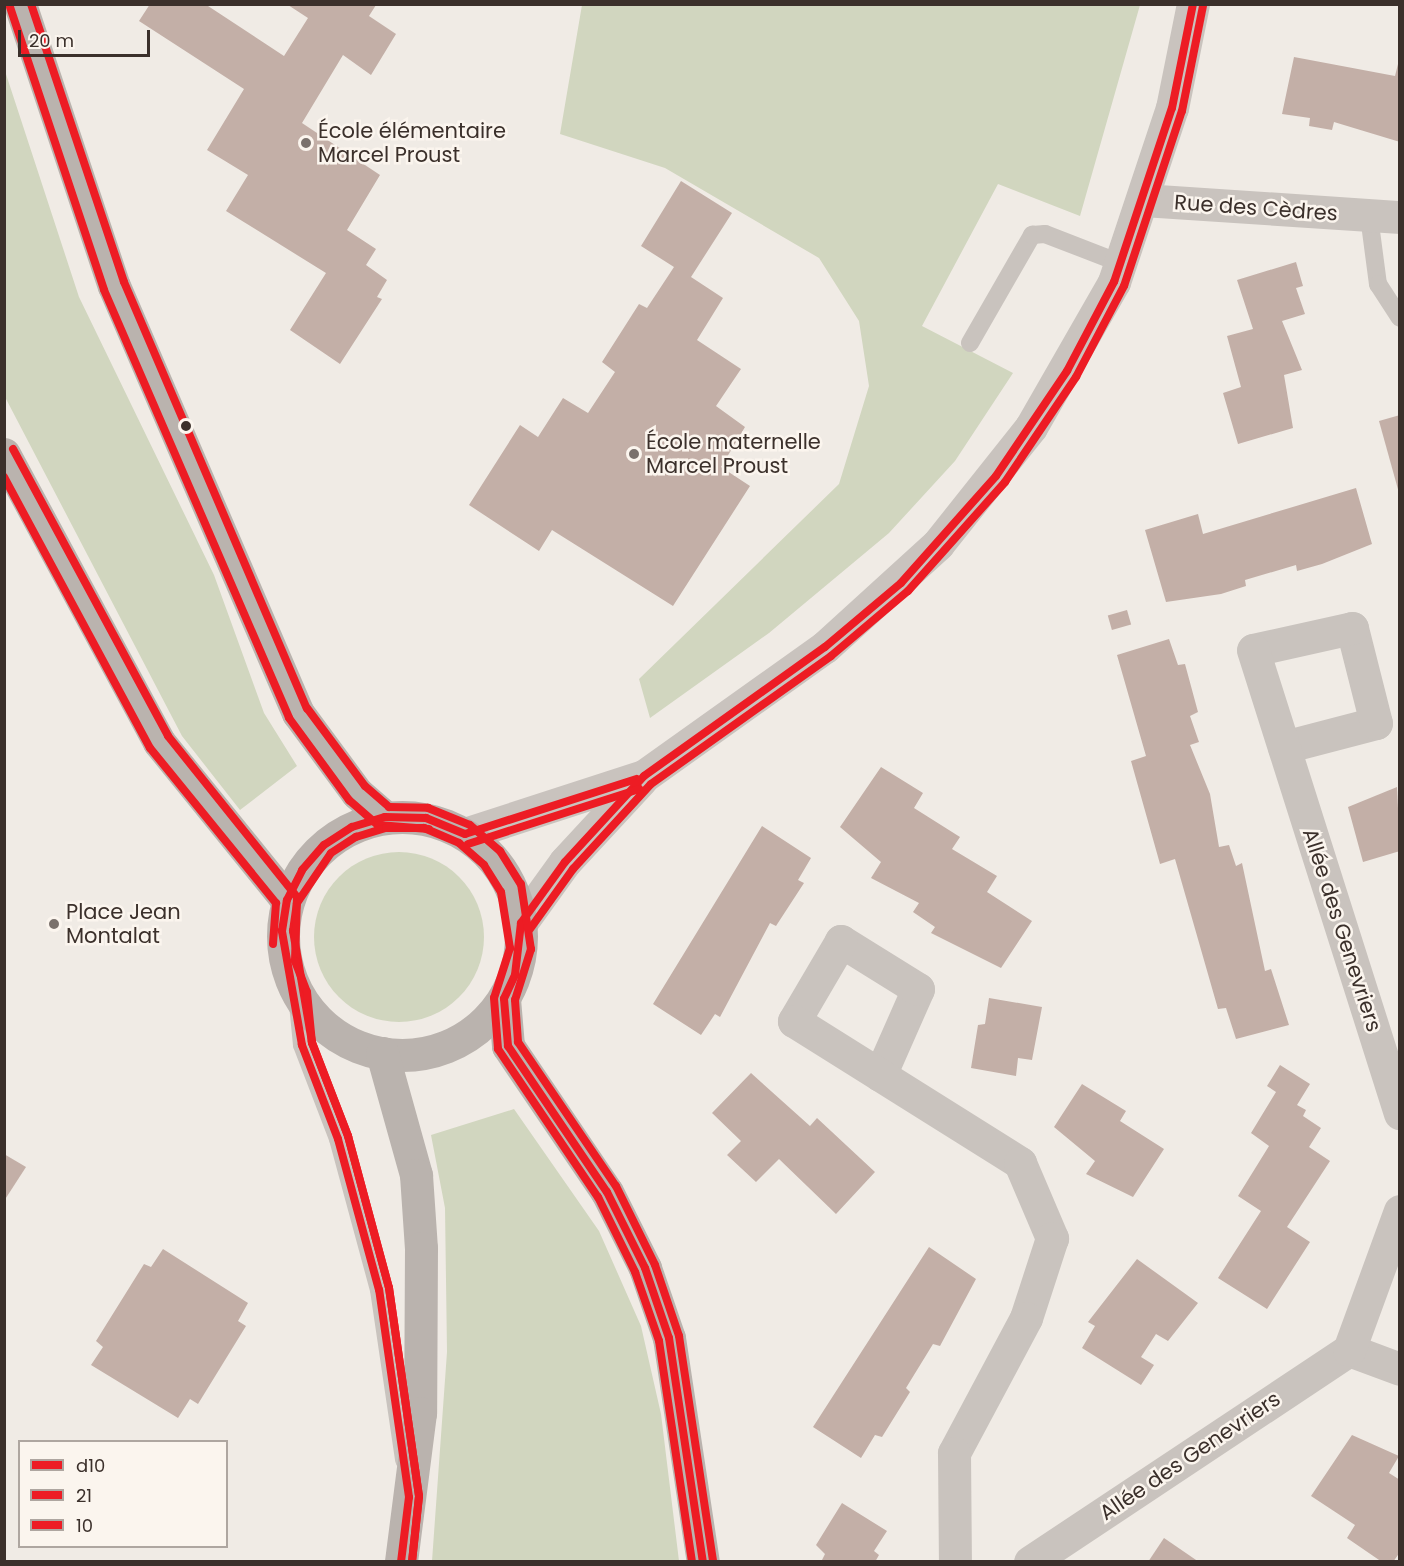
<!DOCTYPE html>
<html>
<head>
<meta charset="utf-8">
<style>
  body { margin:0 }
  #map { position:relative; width:1404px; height:1566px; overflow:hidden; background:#f0ebe5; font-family:Poppins,sans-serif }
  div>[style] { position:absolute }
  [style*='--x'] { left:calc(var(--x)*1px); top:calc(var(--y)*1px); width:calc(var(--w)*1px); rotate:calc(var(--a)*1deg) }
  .green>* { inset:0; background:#d1d6bf }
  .round { border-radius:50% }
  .building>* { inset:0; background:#c3afa7; transform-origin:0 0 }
  .lane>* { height:18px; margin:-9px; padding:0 9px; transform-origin:9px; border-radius:9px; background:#c9c3be }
  .street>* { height:33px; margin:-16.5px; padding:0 16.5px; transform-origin:16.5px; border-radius:16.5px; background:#c9c3be }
  .secondary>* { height:33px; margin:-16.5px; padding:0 16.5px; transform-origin:16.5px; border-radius:16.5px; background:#bab3ae }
  .secondary>.ring { margin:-16.5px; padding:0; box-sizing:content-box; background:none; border:33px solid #bab3ae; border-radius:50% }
  .bus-1>* { height:8px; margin:-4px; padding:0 4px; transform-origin:4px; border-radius:4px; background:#ed1c24 }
  .bus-2>* { height:8px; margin:-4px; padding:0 4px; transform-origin:4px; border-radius:4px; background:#ed1c24 }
  .bus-3>* { height:8px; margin:-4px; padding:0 4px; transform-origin:4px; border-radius:4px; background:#ed1c24 }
  .dots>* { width:16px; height:16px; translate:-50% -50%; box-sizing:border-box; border:3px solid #fbf5ee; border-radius:50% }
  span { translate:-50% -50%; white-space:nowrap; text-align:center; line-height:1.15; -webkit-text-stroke:5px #fbf5ee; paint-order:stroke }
  .poi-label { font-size:21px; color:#3b302b }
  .left { translate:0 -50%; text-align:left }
  .street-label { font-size:21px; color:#3b302b }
  .frame { position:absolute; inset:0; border:6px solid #3b302b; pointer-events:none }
  .legend { position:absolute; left:18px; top:1440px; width:210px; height:108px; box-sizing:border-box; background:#fbf5ee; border:2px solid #aea6a0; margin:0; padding:8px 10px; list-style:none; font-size:18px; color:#3b302b }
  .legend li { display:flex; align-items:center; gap:12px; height:30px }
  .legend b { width:30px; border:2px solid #aea6a0 }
  .scale { position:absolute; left:18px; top:30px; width:132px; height:27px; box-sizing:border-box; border:3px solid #3b302b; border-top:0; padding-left:8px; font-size:18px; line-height:21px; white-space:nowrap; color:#3b302b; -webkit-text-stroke:4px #fbf5ee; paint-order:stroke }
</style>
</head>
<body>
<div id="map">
  <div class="green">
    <div style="clip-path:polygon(582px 5px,1140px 5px,1080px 216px,998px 184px,922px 326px,1013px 373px,955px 461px,889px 533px,769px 633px,650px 718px,639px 679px,839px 484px,869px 386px,859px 321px,819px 258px,665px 168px,560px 134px)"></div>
    <div style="clip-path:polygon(4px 68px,79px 297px,214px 575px,264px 713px,297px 766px,240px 810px,182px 736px,5px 397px)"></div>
    <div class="round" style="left:314px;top:852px;width:170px;height:170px"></div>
    <div style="clip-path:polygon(514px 1109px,599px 1231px,641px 1326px,661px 1414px,679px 1561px,432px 1561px,447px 1352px,445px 1208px,431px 1135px)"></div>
  </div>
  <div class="building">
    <div style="clip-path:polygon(150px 4px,205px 4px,284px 56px,308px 18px,288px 5px,376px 5px,369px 16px,396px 34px,371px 75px,343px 55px,302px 123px,380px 175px,347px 230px,376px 249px,366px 265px,387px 280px,377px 297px,382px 299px,340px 364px,290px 330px,326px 273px,226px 211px,248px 175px,207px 150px,244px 89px,139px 21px)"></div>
    <div style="clip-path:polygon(1400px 56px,1400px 142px,1334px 122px,1332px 130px,1309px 126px,1310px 118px,1282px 114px,1294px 57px,1395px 76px)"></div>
    <div style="clip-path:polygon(681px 181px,732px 213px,691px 277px,723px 298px,697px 340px,741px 369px,716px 406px,745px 427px,721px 467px,750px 486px,673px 606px,552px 530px,539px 551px,469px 505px,520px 425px,538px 437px,563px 398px,588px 413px,615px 372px,602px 362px,639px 304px,647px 308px,674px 267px,641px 246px)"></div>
    <div style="clip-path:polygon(1296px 262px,1303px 286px,1296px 288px,1305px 314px,1282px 321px,1302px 370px,1284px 375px,1293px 428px,1238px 444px,1223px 393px,1241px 387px,1227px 336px,1253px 329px,1237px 280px)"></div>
    <div style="clip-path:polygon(1400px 415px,1400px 493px,1399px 493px,1379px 421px)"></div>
    <div style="clip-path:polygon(1356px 488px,1372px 544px,1322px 564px,1297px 571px,1296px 565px,1245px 580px,1246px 586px,1221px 594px,1166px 602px,1145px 530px,1198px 514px,1203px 534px)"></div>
    <div style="left:1127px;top:610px;width:15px;height:20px;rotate:74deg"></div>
    <div style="clip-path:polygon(1169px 639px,1178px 665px,1185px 664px,1198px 712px,1190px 716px,1199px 742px,1190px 745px,1210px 794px,1219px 847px,1229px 845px,1236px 866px,1242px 863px,1265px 971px,1271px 969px,1289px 1025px,1236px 1039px,1226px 1008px,1218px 1009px,1175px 859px,1160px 864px,1131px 761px,1146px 756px,1117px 655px)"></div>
    <div style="clip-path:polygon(881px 767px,923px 793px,914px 808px,960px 837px,952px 849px,997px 876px,987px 892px,1032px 921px,1001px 968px,931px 933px,935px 927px,913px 912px,919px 903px,871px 878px,881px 862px,840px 827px)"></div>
    <div style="clip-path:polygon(1397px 787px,1400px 851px,1363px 862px,1348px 807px)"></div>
    <div style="clip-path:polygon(762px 826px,811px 858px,798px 880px,804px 883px,776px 926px,770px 923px,720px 1017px,715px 1014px,701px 1035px,653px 1004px)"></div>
    <div style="clip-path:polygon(989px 998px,1042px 1007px,1032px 1060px,1018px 1058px,1016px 1076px,971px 1068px,978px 1025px,985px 1024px)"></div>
    <div style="clip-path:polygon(1280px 1065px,1310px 1084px,1297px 1105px,1306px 1110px,1303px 1116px,1321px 1128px,1309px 1147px,1330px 1161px,1287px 1227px,1310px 1242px,1267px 1309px,1218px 1278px,1261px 1211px,1238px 1196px,1269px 1146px,1251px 1133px,1276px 1092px,1267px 1086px)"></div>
    <div style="clip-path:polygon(751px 1073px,810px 1126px,817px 1118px,875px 1172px,836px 1214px,779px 1159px,756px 1182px,727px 1155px,741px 1141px,712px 1113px)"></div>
    <div style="clip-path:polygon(1082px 1084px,1126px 1111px,1120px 1121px,1164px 1149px,1133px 1197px,1086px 1174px,1095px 1161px,1054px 1127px)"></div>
    <div style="clip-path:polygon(4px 1154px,26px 1167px,4px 1201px)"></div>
    <div style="clip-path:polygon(929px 1247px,976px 1279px,940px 1346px,933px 1344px,906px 1388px,910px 1392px,882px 1437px,875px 1435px,861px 1458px,813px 1427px)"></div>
    <div style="clip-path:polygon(163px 1249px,248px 1303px,238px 1321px,246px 1326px,198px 1404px,190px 1399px,178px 1418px,91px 1365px,103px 1347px,96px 1341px,144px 1264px,151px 1267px)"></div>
    <div style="clip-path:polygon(1137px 1259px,1198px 1303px,1168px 1341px,1156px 1334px,1141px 1357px,1154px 1365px,1141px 1385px,1082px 1348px,1095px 1326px,1088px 1322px)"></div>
    <div style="clip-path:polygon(1352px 1435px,1399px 1456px,1389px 1473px,1400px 1480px,1400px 1552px,1393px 1562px,1382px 1562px,1347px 1538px,1355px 1525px,1311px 1496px)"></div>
    <div style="clip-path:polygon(842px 1503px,887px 1531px,874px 1551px,879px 1555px,875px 1562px,821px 1562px,825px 1554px,816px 1545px)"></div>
    <div style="clip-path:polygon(1164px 1538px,1199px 1562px,1148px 1562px)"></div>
  </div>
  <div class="lane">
    <div style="--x:1369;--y:216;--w:69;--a:82.5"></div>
    <div style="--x:1378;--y:284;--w:40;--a:57.1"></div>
    <div style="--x:970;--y:343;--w:125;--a:-60.1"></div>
    <div style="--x:1032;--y:235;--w:13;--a:-4"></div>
    <div style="--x:1045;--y:234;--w:80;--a:21.1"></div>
    <div style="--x:297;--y:994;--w:51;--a:84.4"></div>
    <div style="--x:302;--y:1045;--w:101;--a:69"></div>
    <div style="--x:338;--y:1139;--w:156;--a:74.8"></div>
    <div style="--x:379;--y:1290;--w:172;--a:81.6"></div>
  </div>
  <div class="street">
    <div style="--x:1143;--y:200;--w:258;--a:3.8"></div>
    <div style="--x:1284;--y:747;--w:95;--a:-14.6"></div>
    <div style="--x:1376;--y:723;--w:98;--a:-104.2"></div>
    <div style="--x:1352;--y:628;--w:101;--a:167.5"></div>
    <div style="--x:1253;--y:650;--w:486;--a:72.4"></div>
    <div style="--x:465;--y:834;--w:188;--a:-18"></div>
    <div style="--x:644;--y:776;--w:222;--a:-35.5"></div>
    <div style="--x:825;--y:647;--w:153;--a:-42.3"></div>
    <div style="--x:938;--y:544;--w:149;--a:-51.5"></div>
    <div style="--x:1031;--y:427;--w:167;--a:-60.2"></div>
    <div style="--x:1114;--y:282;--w:183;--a:-71.6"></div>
    <div style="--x:1172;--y:108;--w:106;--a:-78.6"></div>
    <div style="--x:521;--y:923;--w:75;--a:-54.2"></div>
    <div style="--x:565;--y:862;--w:112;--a:-47.2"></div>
    <div style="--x:880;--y:1075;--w:94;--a:-66.2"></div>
    <div style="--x:918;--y:989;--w:91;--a:-148.1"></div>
    <div style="--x:841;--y:941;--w:93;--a:120.4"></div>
    <div style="--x:794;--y:1021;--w:267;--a:32.1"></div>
    <div style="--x:1020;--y:1163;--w:82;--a:66.9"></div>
    <div style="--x:1052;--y:1238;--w:84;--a:108"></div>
    <div style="--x:1026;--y:1318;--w:153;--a:118.1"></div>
    <div style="--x:954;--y:1453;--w:109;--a:89.5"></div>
    <div style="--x:1349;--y:1350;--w:54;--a:20.4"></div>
    <div style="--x:1030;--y:1562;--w:383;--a:-33.6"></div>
    <div style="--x:1349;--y:1350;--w:148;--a:-69.9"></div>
  </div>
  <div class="secondary">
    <div style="--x:20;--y:4;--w:297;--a:71.6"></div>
    <div style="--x:114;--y:286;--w:465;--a:66.7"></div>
    <div style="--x:298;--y:713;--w:99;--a:53.6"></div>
    <div style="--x:357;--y:793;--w:37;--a:41"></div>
    <div style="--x:4;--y:454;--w:327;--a:61.7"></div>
    <div style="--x:159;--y:742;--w:203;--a:51"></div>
    <div class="ring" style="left:283px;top:817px;width:205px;height:205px"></div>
    <div style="--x:504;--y:999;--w:47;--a:85.1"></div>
    <div style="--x:508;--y:1046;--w:176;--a:55.9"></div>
    <div style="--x:607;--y:1192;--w:85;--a:63.4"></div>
    <div style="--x:645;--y:1268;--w:74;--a:71.1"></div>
    <div style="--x:669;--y:1338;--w:227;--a:81.4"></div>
    <div style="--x:382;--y:1053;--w:127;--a:74.4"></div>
    <div style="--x:416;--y:1175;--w:73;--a:86.1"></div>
    <div style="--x:421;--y:1248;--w:165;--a:90.3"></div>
    <div style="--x:420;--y:1413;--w:150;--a:97.3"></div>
  </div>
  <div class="bus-1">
    <div style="--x:465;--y:834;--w:180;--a:-17.8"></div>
    <div style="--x:521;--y:923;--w:75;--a:-54.2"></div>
    <div style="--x:565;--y:862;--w:117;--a:-47.4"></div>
    <div style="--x:644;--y:776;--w:222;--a:-35.5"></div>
    <div style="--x:825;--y:647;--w:99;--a:-40.1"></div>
    <div style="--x:901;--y:583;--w:143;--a:-48.4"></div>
    <div style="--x:996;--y:476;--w:127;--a:-55.9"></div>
    <div style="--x:1067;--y:371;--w:101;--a:-62.2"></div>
    <div style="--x:1114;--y:282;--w:183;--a:-71.6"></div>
    <div style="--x:1172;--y:108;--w:106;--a:-78.6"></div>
    <div style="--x:521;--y:923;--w:52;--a:96.6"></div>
    <div style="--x:515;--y:975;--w:26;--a:115"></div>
    <div style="--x:504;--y:999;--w:47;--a:85.1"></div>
    <div style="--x:508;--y:1046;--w:176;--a:55.9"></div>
    <div style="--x:607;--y:1192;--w:85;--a:63.4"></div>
    <div style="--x:645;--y:1268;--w:74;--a:71.1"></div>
    <div style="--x:669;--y:1338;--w:227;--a:81.4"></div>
    <div style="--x:401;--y:1562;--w:65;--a:-83"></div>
    <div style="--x:409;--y:1497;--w:209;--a:-98.2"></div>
    <div style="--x:379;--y:1290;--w:156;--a:-105.2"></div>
    <div style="--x:338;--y:1139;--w:101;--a:-111"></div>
    <div style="--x:302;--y:1045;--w:116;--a:-100"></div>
    <div style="--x:282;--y:931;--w:31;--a:-81"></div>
    <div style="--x:287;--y:900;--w:34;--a:-63"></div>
    <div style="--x:302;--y:870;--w:33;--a:-49"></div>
    <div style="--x:324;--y:845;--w:33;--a:-33"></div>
    <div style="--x:352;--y:827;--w:34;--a:-17"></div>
    <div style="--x:385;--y:817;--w:41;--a:1.4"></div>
    <div style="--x:426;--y:818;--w:42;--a:22.3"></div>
  </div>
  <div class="bus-2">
    <div style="--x:10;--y:7;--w:298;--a:71.6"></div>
    <div style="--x:104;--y:290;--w:466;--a:66.6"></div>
    <div style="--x:289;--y:718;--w:102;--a:53.8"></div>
    <div style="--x:349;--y:800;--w:38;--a:41"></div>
    <div style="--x:378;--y:825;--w:51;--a:4.5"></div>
    <div style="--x:4;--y:477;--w:308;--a:61.7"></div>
    <div style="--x:150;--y:748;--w:200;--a:50.9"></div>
    <div style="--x:276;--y:903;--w:41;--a:94.2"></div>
    <div style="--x:468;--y:844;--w:180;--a:-17.8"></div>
    <div style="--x:530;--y:929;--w:74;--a:-54.4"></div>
    <div style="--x:573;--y:869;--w:115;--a:-47.5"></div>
    <div style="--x:651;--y:784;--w:221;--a:-35.4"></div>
    <div style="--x:831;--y:656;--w:101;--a:-40.2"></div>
    <div style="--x:908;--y:591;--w:146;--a:-48.3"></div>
    <div style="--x:1005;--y:482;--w:127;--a:-55.9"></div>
    <div style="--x:1076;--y:377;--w:103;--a:-62.2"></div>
    <div style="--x:1124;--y:286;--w:184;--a:-71.7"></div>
    <div style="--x:1182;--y:111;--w:107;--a:-78.7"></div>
    <div style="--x:412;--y:1562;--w:66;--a:-83.9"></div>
    <div style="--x:419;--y:1496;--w:210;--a:-98.2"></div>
    <div style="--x:389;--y:1288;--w:157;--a:-105.1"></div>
    <div style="--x:348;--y:1136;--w:101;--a:-111"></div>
    <div style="--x:312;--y:1042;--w:113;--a:-99.7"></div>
    <div style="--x:293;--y:931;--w:28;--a:-82"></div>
    <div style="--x:297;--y:903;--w:60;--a:-55.8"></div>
    <div style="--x:331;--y:853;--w:30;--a:-33"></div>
    <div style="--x:356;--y:837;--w:31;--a:-17"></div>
    <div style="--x:386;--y:828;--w:38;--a:0"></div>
    <div style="--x:424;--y:828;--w:38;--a:23"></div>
    <div style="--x:459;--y:843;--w:33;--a:41"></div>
    <div style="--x:484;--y:865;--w:32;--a:58"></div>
    <div style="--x:501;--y:892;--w:57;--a:80.9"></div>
    <div style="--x:510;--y:948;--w:52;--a:107.7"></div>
    <div style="--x:494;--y:998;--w:51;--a:85.5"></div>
    <div style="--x:498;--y:1049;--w:179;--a:56"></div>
    <div style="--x:598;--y:1197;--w:84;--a:63.7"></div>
    <div style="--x:635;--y:1272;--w:73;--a:70.8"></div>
    <div style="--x:659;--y:1341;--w:223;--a:81.5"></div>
  </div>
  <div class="bus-3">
    <div style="--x:31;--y:4;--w:293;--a:71.5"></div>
    <div style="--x:124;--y:282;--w:464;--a:66.8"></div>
    <div style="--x:307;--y:708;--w:97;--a:53.4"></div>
    <div style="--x:365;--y:786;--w:32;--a:41"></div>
    <div style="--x:389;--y:807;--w:39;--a:1"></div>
    <div style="--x:428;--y:808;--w:45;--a:22"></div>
    <div style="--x:470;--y:825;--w:40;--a:41"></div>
    <div style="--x:500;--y:851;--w:39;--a:58"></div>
    <div style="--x:521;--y:884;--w:66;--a:81.3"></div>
    <div style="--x:531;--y:949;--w:53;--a:107.4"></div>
    <div style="--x:515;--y:1000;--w:42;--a:85.9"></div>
    <div style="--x:518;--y:1042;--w:174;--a:55.8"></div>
    <div style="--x:616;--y:1186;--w:88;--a:63.7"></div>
    <div style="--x:655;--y:1265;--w:75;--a:71.3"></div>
    <div style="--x:679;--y:1336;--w:227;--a:81.4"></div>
    <div style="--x:13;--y:449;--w:326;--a:61.6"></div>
    <div style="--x:168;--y:736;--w:206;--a:51.3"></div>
    <div style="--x:297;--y:897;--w:64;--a:91.8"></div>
    <div style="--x:295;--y:961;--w:33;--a:69"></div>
    <div style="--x:307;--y:992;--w:51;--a:84.4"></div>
    <div style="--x:312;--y:1043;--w:100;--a:68.8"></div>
    <div style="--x:348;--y:1136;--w:157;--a:74.9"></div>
    <div style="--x:389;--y:1288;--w:210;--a:81.8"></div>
    <div style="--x:419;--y:1496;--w:66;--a:96.1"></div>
  </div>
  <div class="dots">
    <div style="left:306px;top:143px;background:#7a716c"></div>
    <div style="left:186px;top:426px;background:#3b302b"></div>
    <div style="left:634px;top:454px;background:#7a716c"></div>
    <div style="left:54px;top:924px;background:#7a716c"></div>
  </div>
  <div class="poi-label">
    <span class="left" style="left:318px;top:143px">École élémentaire<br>Marcel Proust</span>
    <span class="left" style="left:646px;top:454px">École maternelle<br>Marcel Proust</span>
    <span class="left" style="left:66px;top:924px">Place Jean<br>Montalat</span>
  </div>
  <div class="street-label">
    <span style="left:1256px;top:208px;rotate:4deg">Rue des Cèdres</span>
    <span style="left:1342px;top:930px;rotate:72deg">Allée des Genevriers</span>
    <span style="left:1190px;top:1456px;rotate:-34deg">Allée des Genevriers</span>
  </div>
  <div class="frame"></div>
  <ul class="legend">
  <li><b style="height:8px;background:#ed1c24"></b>d10</li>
  <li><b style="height:8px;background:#ed1c24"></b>21</li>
  <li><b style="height:8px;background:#ed1c24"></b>10</li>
  </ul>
  <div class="scale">20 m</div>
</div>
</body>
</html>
